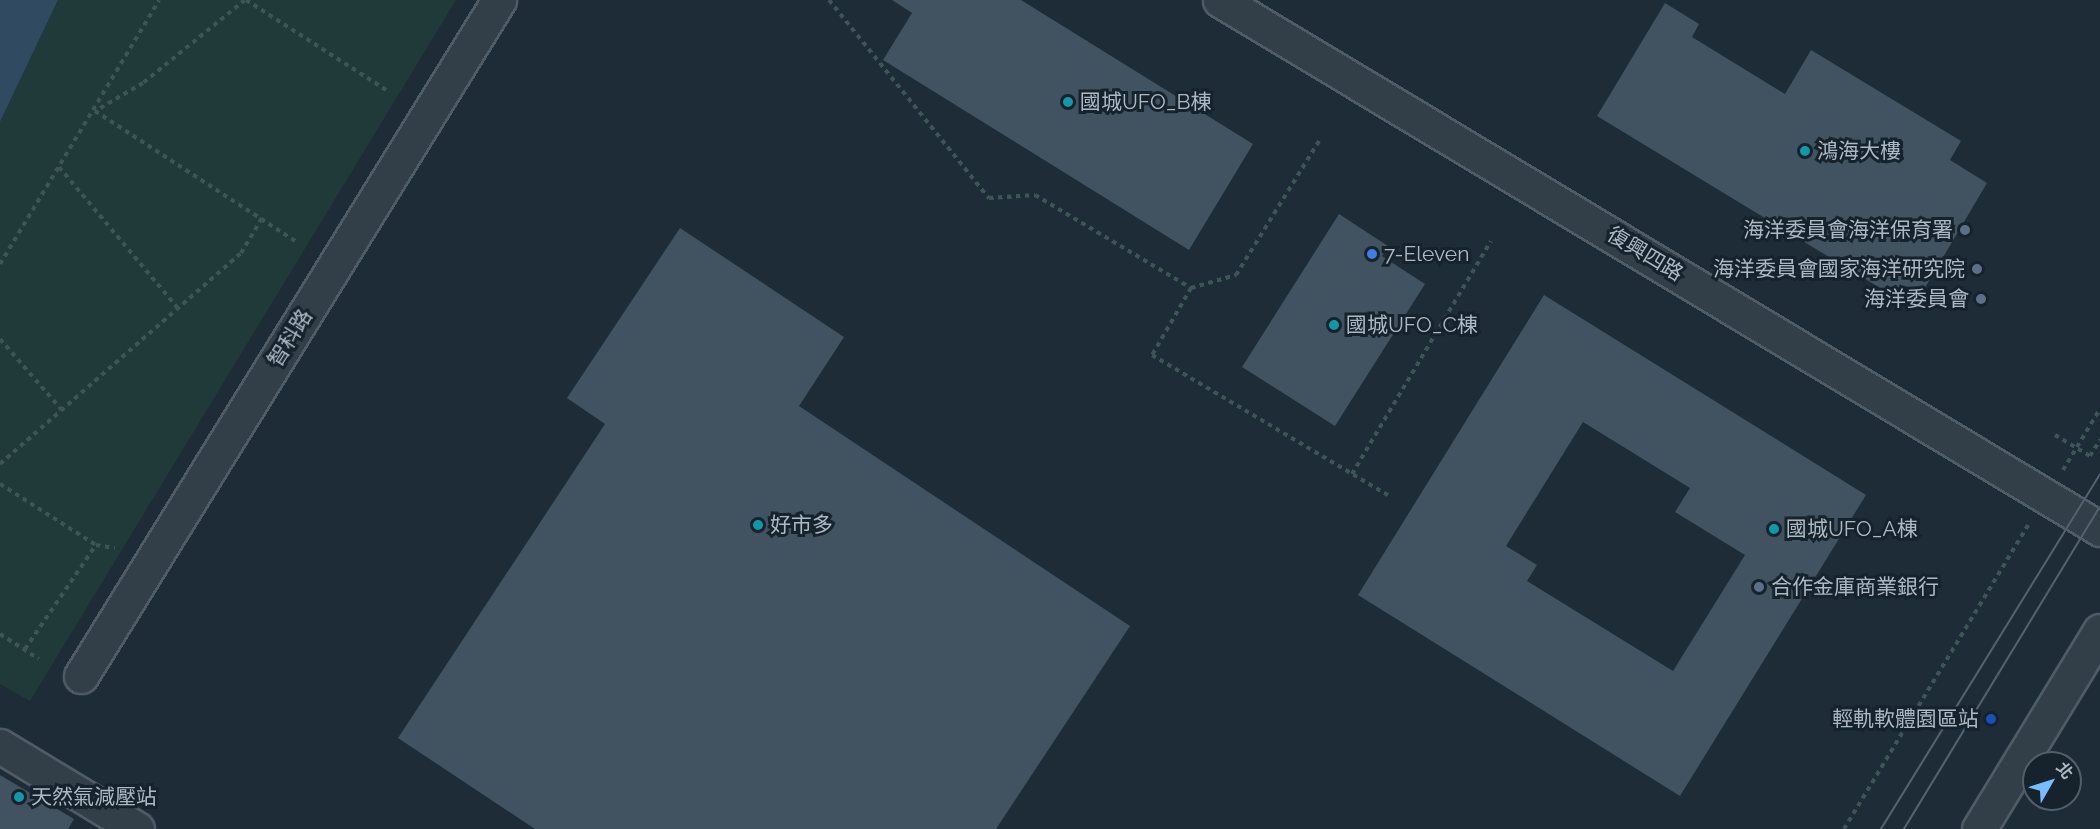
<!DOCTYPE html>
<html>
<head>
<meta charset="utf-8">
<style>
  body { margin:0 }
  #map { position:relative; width:2100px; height:829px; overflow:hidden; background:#1e2c38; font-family:Raleway,"Noto Sans TC",sans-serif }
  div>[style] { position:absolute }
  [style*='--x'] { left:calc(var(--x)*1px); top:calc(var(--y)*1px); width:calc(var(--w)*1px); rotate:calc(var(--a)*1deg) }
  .green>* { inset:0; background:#203939 }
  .water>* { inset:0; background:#2f4a61 }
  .building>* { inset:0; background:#415260 }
  .path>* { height:4px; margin-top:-2px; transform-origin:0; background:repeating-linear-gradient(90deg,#3d5555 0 4.5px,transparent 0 9px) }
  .roads { filter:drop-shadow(2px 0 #4f5c66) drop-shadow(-2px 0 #4f5c66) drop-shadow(0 2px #4f5c66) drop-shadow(0 -2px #4f5c66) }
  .minor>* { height:33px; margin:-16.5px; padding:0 16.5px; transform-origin:16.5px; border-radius:16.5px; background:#323e48 }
  .tram>* { height:1.5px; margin:-0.75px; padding:0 0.75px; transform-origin:0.75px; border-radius:0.75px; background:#536270 }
  .dots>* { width:16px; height:16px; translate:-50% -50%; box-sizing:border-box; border:3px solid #17232c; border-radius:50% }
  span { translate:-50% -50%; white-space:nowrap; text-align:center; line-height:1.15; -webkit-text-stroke:6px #17232c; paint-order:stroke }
  .poi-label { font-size:21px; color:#abb9c5 }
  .left { translate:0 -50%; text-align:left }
  .right { translate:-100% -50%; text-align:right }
  .street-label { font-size:21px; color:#abb9c5 }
  .north { position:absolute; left:2022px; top:751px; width:60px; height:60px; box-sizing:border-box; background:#17232c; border:2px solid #525f69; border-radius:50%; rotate:51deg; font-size:16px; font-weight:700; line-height:24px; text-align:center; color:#abb9c5 }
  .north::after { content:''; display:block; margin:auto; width:21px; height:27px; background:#77bcff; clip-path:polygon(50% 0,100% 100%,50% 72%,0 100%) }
</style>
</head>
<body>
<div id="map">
  <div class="green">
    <div style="clip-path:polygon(58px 0,456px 0,30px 701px,0 684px,0 122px)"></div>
  </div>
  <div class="water">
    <div style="clip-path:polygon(0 0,58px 0,0 122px)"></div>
  </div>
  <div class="building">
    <div style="clip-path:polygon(892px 0,1021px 0,1253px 144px,1189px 250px,883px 60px,912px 13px)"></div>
    <div style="clip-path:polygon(1665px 3px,1699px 24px,1692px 37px,1785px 94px,1811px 50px,1961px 141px,1950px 160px,1987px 183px,1913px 308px,1597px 116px)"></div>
    <div style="clip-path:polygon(1339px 214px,1388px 246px,1382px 256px,1425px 284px,1335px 426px,1242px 367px)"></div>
    <div style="clip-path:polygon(680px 228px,844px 337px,799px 406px,1130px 626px,996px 829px,535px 829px,398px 738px,605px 424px,567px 398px)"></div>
    <div style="clip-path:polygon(evenodd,1544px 295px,1866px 495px,1680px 796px,1358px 595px,1544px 295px,1583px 422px,1690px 488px,1675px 512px,1745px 555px,1673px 671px,1527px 581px,1537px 565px,1506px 546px,1583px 422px)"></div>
    <div style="clip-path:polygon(0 775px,74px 819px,68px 829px,0 829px)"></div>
  </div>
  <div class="path">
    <div style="--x:245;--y:0;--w:132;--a:140.9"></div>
    <div style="--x:143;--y:83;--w:56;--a:149.7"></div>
    <div style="--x:95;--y:111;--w:242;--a:33"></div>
    <div style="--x:246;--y:0;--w:169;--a:32.7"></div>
    <div style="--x:829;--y:0;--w:255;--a:51.1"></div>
    <div style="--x:989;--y:198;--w:46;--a:-3.7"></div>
    <div style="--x:1035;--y:195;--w:182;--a:30.8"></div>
    <div style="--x:1191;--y:288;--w:78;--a:120.2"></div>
    <div style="--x:1152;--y:355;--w:278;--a:30.7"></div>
    <div style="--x:59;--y:167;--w:183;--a:49.9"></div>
    <div style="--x:0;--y:264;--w:308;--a:-58.9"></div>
    <div style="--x:1191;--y:288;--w:47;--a:-16.1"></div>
    <div style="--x:1236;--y:275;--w:161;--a:-58.2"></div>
    <div style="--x:0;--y:339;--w:94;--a:48.9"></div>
    <div style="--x:2055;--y:435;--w:41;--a:31"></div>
    <div style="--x:2090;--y:456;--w:19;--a:-58"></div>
    <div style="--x:0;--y:464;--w:320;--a:-41.2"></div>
    <div style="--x:241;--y:253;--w:41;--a:-59"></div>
    <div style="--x:2063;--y:470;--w:71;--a:-58.8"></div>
    <div style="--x:1352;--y:474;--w:271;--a:-59.2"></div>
    <div style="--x:0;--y:484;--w:114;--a:32.4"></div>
    <div style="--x:96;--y:545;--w:19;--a:9"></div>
    <div style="--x:0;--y:634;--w:46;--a:32.7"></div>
    <div style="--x:25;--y:649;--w:126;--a:-55.7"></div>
    <div style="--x:1844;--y:829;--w:357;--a:-58.8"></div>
  </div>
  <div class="roads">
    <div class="minor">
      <div style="--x:1220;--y:0;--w:1027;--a:31.01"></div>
      <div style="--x:81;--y:676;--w:795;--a:-58.27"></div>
      <div style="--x:0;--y:746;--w:160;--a:31.2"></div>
      <div style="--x:1979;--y:829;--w:232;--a:-58.6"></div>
    </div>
  </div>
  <div class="tram">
    <div style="--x:1881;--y:829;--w:416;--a:-58.3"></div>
    <div style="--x:1904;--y:829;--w:377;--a:-58.7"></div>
  </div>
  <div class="dots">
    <div style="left:1068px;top:102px;background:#0f9aa8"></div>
    <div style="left:1805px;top:151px;background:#0f9aa8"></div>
    <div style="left:1965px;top:230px;background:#5c6f8a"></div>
    <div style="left:1372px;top:254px;background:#3f7fe0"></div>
    <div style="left:1977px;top:269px;background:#5c6f8a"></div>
    <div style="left:1981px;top:299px;background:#5c6f8a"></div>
    <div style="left:1334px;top:325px;background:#0f9aa8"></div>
    <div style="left:758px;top:525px;background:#0f9aa8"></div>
    <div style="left:1774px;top:529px;background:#0f9aa8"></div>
    <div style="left:1759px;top:587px;background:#5c6f8a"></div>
    <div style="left:1991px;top:719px;background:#1a4fb4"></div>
    <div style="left:19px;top:797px;background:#0f9aa8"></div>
  </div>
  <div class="poi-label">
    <span class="left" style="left:1080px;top:102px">國城UFO_B棟</span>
    <span class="left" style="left:1817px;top:151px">鴻海大樓</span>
    <span class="right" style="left:1953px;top:230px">海洋委員會海洋保育署</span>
    <span class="left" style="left:1384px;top:254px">7-Eleven</span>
    <span class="right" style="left:1965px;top:269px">海洋委員會國家海洋研究院</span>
    <span class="right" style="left:1969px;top:299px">海洋委員會</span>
    <span class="left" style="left:1346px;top:325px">國城UFO_C棟</span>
    <span class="left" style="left:770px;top:525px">好市多</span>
    <span class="left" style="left:1786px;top:529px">國城UFO_A棟</span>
    <span class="left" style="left:1771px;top:587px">合作金庫商業銀行</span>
    <span class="right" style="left:1979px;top:719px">輕軌軟體園區站</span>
    <span class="left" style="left:31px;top:797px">天然氣減壓站</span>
  </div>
  <div class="street-label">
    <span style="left:1645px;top:254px;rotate:31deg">復興四路</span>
    <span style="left:290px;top:338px;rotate:-58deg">智科路</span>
  </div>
  <div class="north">北</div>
</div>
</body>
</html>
